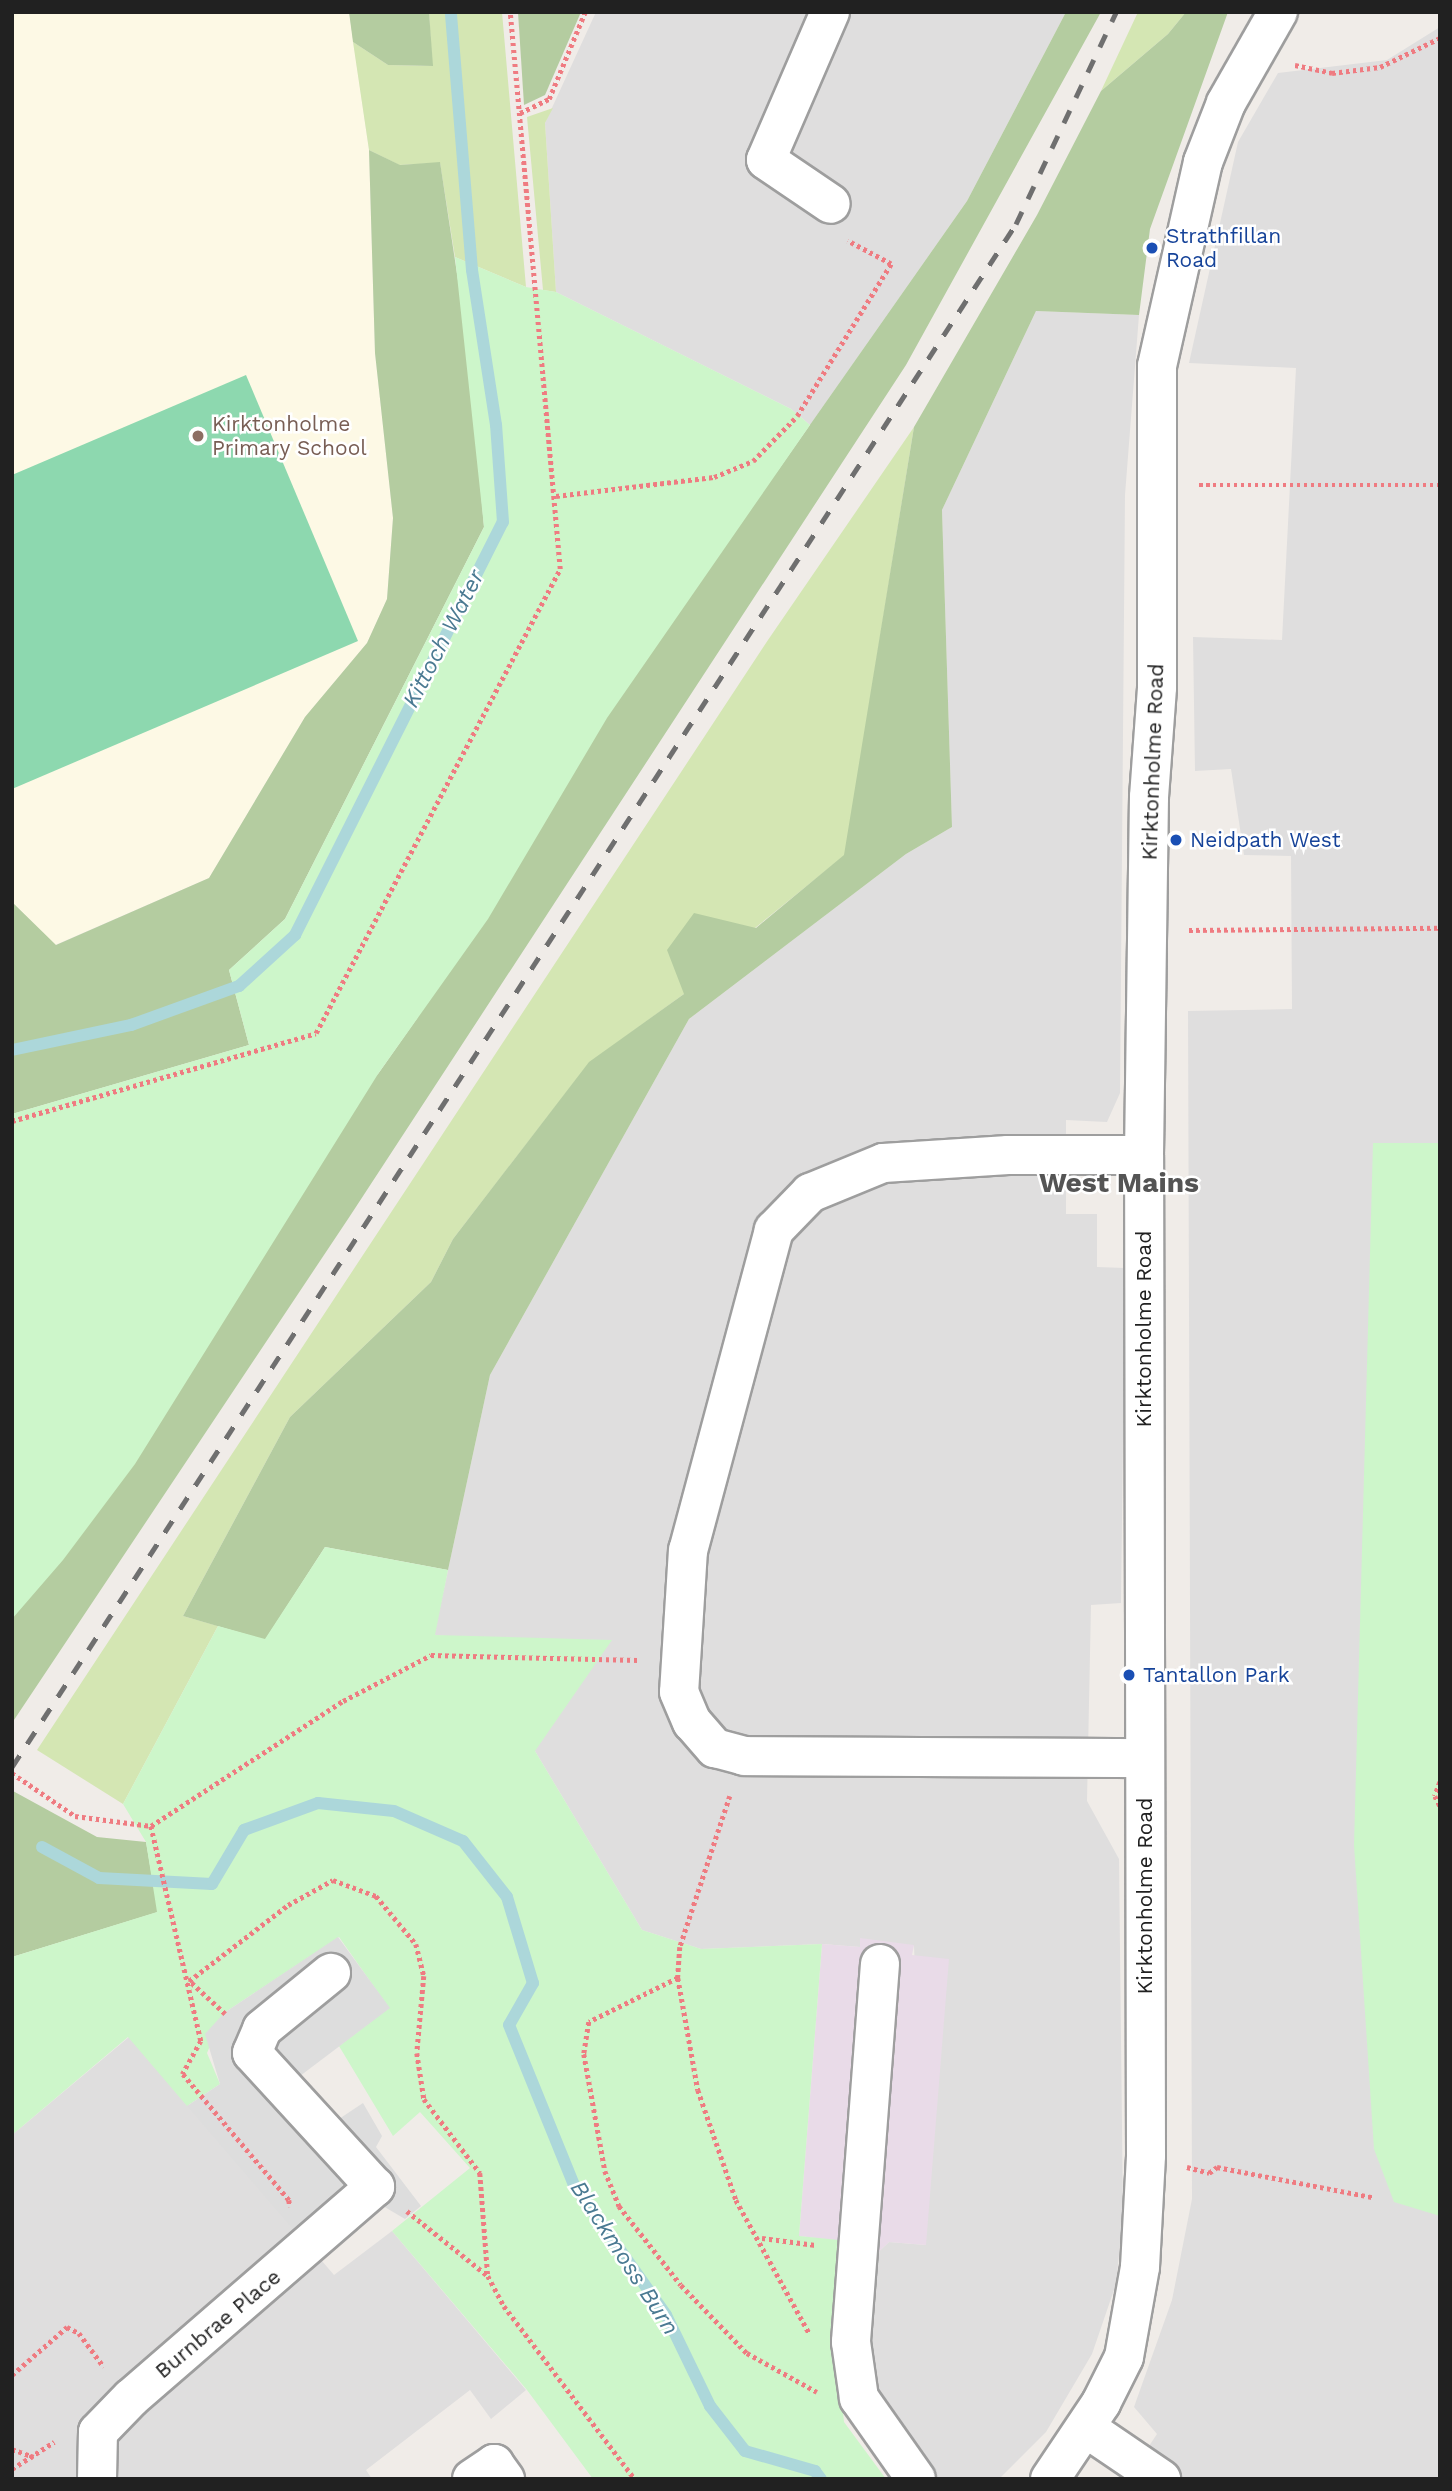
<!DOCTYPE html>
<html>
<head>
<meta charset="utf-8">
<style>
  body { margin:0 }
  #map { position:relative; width:1452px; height:2491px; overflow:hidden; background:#f0ece8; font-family:"Work Sans",sans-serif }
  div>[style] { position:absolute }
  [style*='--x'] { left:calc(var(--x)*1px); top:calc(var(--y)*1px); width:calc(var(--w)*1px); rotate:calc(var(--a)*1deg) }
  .residential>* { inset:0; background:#dfdede }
  .industrial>* { inset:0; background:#e9dbe8 }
  .education>* { inset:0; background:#fdf9e5 }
  .grass>* { inset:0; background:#d4e6b3 }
  .forest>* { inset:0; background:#b4cca0 }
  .park>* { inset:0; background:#cdf6ca }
  .pitch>* { inset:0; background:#8dd8af }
  .parking>* { inset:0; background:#ddd }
  .stream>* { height:12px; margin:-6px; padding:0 6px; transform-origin:6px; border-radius:6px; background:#acd7da }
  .path>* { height:4.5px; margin-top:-2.25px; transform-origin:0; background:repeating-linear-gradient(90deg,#ef7b81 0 3.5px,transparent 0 7px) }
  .roads { filter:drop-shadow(2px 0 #9e9e9e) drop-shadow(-2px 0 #9e9e9e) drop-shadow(0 2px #9e9e9e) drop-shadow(0 -2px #9e9e9e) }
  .minor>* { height:38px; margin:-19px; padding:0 19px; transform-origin:19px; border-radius:19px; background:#fff }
  .rail>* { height:5px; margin-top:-2.5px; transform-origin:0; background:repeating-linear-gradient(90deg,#6f6f6f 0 14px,transparent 0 28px) }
  .dots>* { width:19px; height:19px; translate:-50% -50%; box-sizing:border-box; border:4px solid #fff; border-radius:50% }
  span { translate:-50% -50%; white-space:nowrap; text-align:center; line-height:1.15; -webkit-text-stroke:5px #fff; paint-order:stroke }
  .transit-label { font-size:21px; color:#164399 }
  .left { translate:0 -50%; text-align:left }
  .education-label { font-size:21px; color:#785e54 }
  .street-label { font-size:21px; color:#212121 }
  .water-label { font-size:23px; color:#4a7a92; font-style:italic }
  .district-label { font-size:28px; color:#545454; font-weight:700 }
  .frame { position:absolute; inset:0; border:14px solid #212121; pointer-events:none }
</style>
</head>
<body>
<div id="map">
  <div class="residential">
    <div style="clip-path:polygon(596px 12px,1066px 12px,967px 201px,810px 425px,791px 409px,556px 292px,545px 123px)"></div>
    <div style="clip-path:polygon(1440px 27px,1440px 2479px,1127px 2479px,1157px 2434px,1134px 2407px,1172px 2300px,1192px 2199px,1188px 1011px,1292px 1009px,1291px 856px,1244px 855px,1231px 769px,1195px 771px,1193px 637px,1282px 640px,1296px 368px,1189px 363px,1238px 142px,1278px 73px,1387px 60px)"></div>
    <div style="clip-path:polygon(1036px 311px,1139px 315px,1125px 495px,1120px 1093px,1107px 1122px,1066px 1120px,1066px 1214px,1097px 1214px,1097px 1267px,1125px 1268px,1121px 1603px,1091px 1605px,1087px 1801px,1119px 1859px,1123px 2216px,1116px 2284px,1092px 2354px,1046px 2432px,999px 2479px,938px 2479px,865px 2394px,871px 2259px,889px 2242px,926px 2245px,914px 1946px,860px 1939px,860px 1947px,822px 1944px,701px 1949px,642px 1930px,535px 1751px,485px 1639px,434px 1635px,490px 1375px,689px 1019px,906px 854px,952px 827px,942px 510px)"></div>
    <div style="clip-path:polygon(129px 2037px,334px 2275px,392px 2231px,526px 2390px,491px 2419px,470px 2390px,366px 2470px,372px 2479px,12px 2479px,12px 2135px)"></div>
  </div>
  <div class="industrial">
    <div style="clip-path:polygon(860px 1938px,914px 1945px,912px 1955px,949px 1959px,926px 2245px,889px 2242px,871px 2259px,868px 2244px,799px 2236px,822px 1944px,860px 1947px)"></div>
  </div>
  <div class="education">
    <div style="clip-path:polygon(12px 12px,349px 12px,369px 150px,375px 353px,393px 518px,387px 599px,367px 643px,305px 717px,209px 878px,55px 945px,12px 902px)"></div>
  </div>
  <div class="grass">
    <div style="clip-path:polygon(429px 12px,502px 12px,526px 287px,455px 257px,440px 163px,399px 165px,369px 150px,353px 42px,388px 65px,432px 66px)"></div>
    <div style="clip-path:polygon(1138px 12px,1186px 12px,1168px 34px,1101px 91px)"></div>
    <div style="clip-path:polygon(553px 108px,545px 123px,556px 292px,543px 290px,527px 117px)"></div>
    <div style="clip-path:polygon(914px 427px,845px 855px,755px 928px,684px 994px,589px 1063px,453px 1239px,431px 1282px,290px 1417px,183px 1616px,218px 1626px,123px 1804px,37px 1750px,768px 640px)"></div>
  </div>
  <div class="forest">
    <div style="clip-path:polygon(349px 12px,429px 12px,433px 66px,388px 65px,353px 42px)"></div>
    <div style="clip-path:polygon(518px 12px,581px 12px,545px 95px,524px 105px)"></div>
    <div style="clip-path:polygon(1066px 12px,1101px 12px,906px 365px,350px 1216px,12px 1723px,12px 1334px,378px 1074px,418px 1017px,400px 970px,779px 469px,967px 201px)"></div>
    <div style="clip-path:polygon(1186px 12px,1228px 12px,1150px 229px,1139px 315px,1036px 311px,942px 510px,952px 827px,906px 854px,689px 1019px,490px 1375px,448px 1570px,325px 1547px,265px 1640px,183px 1616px,290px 1417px,431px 1282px,453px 1239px,589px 1062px,684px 994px,667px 950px,694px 913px,756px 928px,844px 855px,914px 427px,1037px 215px,1101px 91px,1168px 34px)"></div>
    <div style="clip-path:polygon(369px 150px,400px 165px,440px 162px,468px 346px,484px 527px,285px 919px,229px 970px,249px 1045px,12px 1114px,12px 902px,56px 945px,209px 878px,305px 717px,367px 643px,387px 599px,393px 518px,375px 353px)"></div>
    <div style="clip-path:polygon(13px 1791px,97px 1837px,146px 1842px,158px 1912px,12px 1957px)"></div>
  </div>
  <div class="park">
    <div style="clip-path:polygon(455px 257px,526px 287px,556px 292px,791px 409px,810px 425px,607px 718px,488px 919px,378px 1074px,135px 1464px,63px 1560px,12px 1619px,12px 1114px,249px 1045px,229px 970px,285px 919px,484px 527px)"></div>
    <div style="clip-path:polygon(1373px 1143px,1440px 1143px,1440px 2216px,1394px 2202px,1374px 2149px,1354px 1845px)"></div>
    <div style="clip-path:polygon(325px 1547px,448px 1570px,435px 1635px,612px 1640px,535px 1751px,642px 1930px,701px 1949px,822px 1944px,799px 2236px,849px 2241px,838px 2364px,844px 2422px,886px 2479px,593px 2479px,527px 2390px,392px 2231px,470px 2168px,420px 2112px,393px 2136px,339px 2046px,389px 2008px,339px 1937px,224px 2013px,207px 2053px,220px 2084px,187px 2106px,128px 2037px,12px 2135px,12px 1957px,157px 1912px,146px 1842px,123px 1804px,218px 1626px,265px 1639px)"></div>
  </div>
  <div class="pitch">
    <div style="clip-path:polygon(246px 375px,358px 641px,12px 789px,12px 475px)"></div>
  </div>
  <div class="parking">
    <div style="clip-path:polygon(338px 1937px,390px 2008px,300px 2076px,336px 2121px,363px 2103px,382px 2136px,376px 2147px,421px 2206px,405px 2219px,366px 2196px,304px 2242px,187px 2106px,220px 2084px,205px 2034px,224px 2013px)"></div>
  </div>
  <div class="stream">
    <div style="--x:12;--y:1050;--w:122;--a:-11.9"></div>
    <div style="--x:131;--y:1025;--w:115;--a:-19.9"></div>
    <div style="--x:239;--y:986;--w:76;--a:-42.3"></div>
    <div style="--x:295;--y:935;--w:462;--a:-63.3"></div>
    <div style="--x:503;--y:522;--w:97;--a:-94.1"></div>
    <div style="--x:496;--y:425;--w:157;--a:-98.8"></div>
    <div style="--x:472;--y:270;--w:259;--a:-94.7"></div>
    <div style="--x:42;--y:1847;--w:65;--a:28.5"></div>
    <div style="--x:99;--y:1878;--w:113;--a:3"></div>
    <div style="--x:212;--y:1884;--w:63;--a:-59.3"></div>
    <div style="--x:244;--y:1830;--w:79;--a:-20"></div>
    <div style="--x:318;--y:1803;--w:76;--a:6"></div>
    <div style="--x:394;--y:1811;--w:75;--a:23.5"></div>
    <div style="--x:463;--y:1841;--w:71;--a:51.8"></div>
    <div style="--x:507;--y:1897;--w:90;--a:73.2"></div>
    <div style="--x:533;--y:1983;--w:48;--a:119.7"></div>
    <div style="--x:509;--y:2025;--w:173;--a:67.9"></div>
    <div style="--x:574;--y:2185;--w:159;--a:54.7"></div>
    <div style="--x:666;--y:2315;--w:101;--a:64.2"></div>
    <div style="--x:710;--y:2406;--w:57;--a:52.1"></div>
    <div style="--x:745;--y:2451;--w:73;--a:15.9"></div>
    <div style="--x:815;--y:2471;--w:10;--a:53"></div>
  </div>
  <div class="path">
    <div style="--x:1295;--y:65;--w:38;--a:12"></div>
    <div style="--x:1332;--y:73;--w:48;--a:-7.1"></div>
    <div style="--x:1380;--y:67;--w:67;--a:-25.8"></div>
    <div style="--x:520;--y:113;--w:32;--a:-26"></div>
    <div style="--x:549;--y:99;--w:94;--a:-67.5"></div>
    <div style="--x:1199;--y:485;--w:241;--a:0"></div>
    <div style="--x:556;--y:496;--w:159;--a:-6.9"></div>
    <div style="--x:714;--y:477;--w:42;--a:-22.3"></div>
    <div style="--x:753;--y:461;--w:63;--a:-45.6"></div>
    <div style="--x:797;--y:416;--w:179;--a:-58.3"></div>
    <div style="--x:891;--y:264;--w:49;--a:-151.9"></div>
    <div style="--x:1189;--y:930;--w:251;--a:-0.5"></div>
    <div style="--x:12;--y:1121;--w:316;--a:-16.1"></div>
    <div style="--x:316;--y:1033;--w:524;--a:-62.26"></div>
    <div style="--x:560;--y:569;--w:559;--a:-95.13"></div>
    <div style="--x:12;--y:1773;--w:76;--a:34.3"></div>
    <div style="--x:75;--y:1816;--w:77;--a:7.5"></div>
    <div style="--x:151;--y:1826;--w:229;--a:-33.1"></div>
    <div style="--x:343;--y:1701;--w:99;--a:-27.6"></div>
    <div style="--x:431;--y:1655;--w:207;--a:1.4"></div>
    <div style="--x:1440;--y:1782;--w:15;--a:110"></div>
    <div style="--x:1435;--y:1796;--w:11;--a:63"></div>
    <div style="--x:730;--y:1796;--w:159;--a:108.3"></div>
    <div style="--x:680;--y:1947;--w:31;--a:94"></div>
    <div style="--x:678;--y:1978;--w:114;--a:79.9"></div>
    <div style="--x:698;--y:2090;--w:116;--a:70.9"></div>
    <div style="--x:736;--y:2200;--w:152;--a:61.2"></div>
    <div style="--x:151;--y:1826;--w:221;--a:76.9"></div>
    <div style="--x:201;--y:2041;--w:38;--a:119"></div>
    <div style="--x:183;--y:2074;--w:165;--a:49.9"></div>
    <div style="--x:289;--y:2200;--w:7;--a:82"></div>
    <div style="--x:678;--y:1978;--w:99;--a:153.7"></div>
    <div style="--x:589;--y:2022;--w:32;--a:99"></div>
    <div style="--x:584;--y:2054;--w:119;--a:79.8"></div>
    <div style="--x:605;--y:2171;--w:38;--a:68"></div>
    <div style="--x:619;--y:2206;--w:100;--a:51.9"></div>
    <div style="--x:681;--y:2285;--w:95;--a:45.9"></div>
    <div style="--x:747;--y:2353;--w:80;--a:29.1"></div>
    <div style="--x:225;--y:2014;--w:49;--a:-137.5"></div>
    <div style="--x:189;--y:1981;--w:125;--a:-37.5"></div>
    <div style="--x:288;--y:1905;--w:51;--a:-29.1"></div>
    <div style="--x:333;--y:1880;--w:46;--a:20.4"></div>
    <div style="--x:376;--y:1896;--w:62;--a:50.2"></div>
    <div style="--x:416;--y:1944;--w:33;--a:76"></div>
    <div style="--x:424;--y:1976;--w:77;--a:95.2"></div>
    <div style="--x:417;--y:2053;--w:47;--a:81.3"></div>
    <div style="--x:424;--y:2099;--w:93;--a:52.9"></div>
    <div style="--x:480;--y:2173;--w:103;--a:85.6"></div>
    <div style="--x:488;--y:2276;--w:34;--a:62"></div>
    <div style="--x:504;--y:2306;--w:217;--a:52.9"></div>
    <div style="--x:1187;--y:2167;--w:23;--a:15"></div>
    <div style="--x:1209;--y:2173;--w:10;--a:-37"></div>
    <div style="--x:1217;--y:2167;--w:158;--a:11"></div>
    <div style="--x:407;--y:2211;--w:102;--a:38.7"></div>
    <div style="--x:762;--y:2238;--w:54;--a:7.4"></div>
    <div style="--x:12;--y:2375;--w:73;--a:-41.1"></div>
    <div style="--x:67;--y:2327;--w:13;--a:27"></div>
    <div style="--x:79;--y:2333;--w:42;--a:53.7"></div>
    <div style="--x:12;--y:2449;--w:23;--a:20"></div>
    <div style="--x:12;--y:2469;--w:50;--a:-32.7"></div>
  </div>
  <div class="roads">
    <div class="minor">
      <div style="--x:830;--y:12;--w:161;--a:113.4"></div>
      <div style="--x:766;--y:160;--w:78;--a:34.1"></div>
      <div style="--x:1144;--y:1155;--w:136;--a:180"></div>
      <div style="--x:1008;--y:1155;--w:125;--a:176.3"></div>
      <div style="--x:883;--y:1163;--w:79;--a:157.7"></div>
      <div style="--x:810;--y:1193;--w:52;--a:134.2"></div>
      <div style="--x:774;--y:1230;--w:331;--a:105"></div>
      <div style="--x:688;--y:1550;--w:142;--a:93.6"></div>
      <div style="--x:679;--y:1692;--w:33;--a:67"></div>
      <div style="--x:692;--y:1722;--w:35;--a:49"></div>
      <div style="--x:715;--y:1748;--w:30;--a:15"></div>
      <div style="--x:744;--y:1756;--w:401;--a:0.3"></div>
      <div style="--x:880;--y:1964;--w:379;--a:94.4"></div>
      <div style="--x:851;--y:2342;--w:57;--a:81.9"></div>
      <div style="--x:859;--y:2398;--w:99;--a:54.9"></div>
      <div style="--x:1086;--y:2428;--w:91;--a:34.2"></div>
      <div style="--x:97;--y:2479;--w:47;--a:-88.8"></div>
      <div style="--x:98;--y:2432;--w:47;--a:-45.9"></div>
      <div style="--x:131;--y:2398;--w:323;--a:-40.9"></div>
      <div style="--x:375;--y:2187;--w:182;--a:-132.5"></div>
      <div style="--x:252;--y:2053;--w:26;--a:-67"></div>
      <div style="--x:262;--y:2029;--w:89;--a:-39.1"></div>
      <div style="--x:472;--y:2479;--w:27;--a:-34"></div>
      <div style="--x:494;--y:2464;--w:19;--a:54"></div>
      <div style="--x:1050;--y:2479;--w:92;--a:-56.1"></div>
      <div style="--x:1101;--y:2403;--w:51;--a:-63.4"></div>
      <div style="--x:1124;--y:2357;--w:91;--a:-79.9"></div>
      <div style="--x:1140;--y:2267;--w:112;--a:-86.9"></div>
      <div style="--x:1146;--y:2155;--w:1000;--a:-90.11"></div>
      <div style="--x:1144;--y:1155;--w:358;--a:-89.2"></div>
      <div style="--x:1149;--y:797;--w:110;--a:-85.8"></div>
      <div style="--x:1157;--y:687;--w:321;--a:-90"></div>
      <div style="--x:1157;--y:366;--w:209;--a:-77.3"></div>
      <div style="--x:1203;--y:162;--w:63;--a:-68.7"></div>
      <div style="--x:1226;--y:103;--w:105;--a:-60.3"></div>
    </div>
  </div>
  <div class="rail">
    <div style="--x:12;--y:1767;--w:1841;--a:-56.95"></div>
    <div style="--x:1016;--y:224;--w:234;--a:-64.7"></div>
  </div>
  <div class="dots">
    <div style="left:1152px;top:248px;background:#1a4fb4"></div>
    <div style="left:198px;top:436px;background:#8d6e63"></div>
    <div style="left:1176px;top:840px;background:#1a4fb4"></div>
    <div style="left:1129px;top:1675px;background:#1a4fb4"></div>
  </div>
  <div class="transit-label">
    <span class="left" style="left:1166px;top:248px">Strathfillan<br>Road</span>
    <span class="left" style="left:1190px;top:840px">Neidpath West</span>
    <span class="left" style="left:1143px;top:1675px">Tantallon Park</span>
  </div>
  <div class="education-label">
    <span class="left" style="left:212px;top:436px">Kirktonholme<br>Primary School</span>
  </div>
  <div class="street-label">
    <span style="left:1153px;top:762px;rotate:-88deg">Kirktonholme Road</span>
    <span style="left:1144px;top:1329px;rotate:-90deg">Kirktonholme Road</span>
    <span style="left:1145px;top:1896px;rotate:-90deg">Kirktonholme Road</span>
    <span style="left:218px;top:2324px;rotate:-40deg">Burnbrae Place</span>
  </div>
  <div class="water-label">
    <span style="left:444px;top:639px;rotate:-63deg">Kittoch Water</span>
    <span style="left:624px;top:2258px;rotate:57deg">Blackmoss Burn</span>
  </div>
  <div class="district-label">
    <span style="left:1119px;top:1183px">West Mains</span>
  </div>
  <div class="frame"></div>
</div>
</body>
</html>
